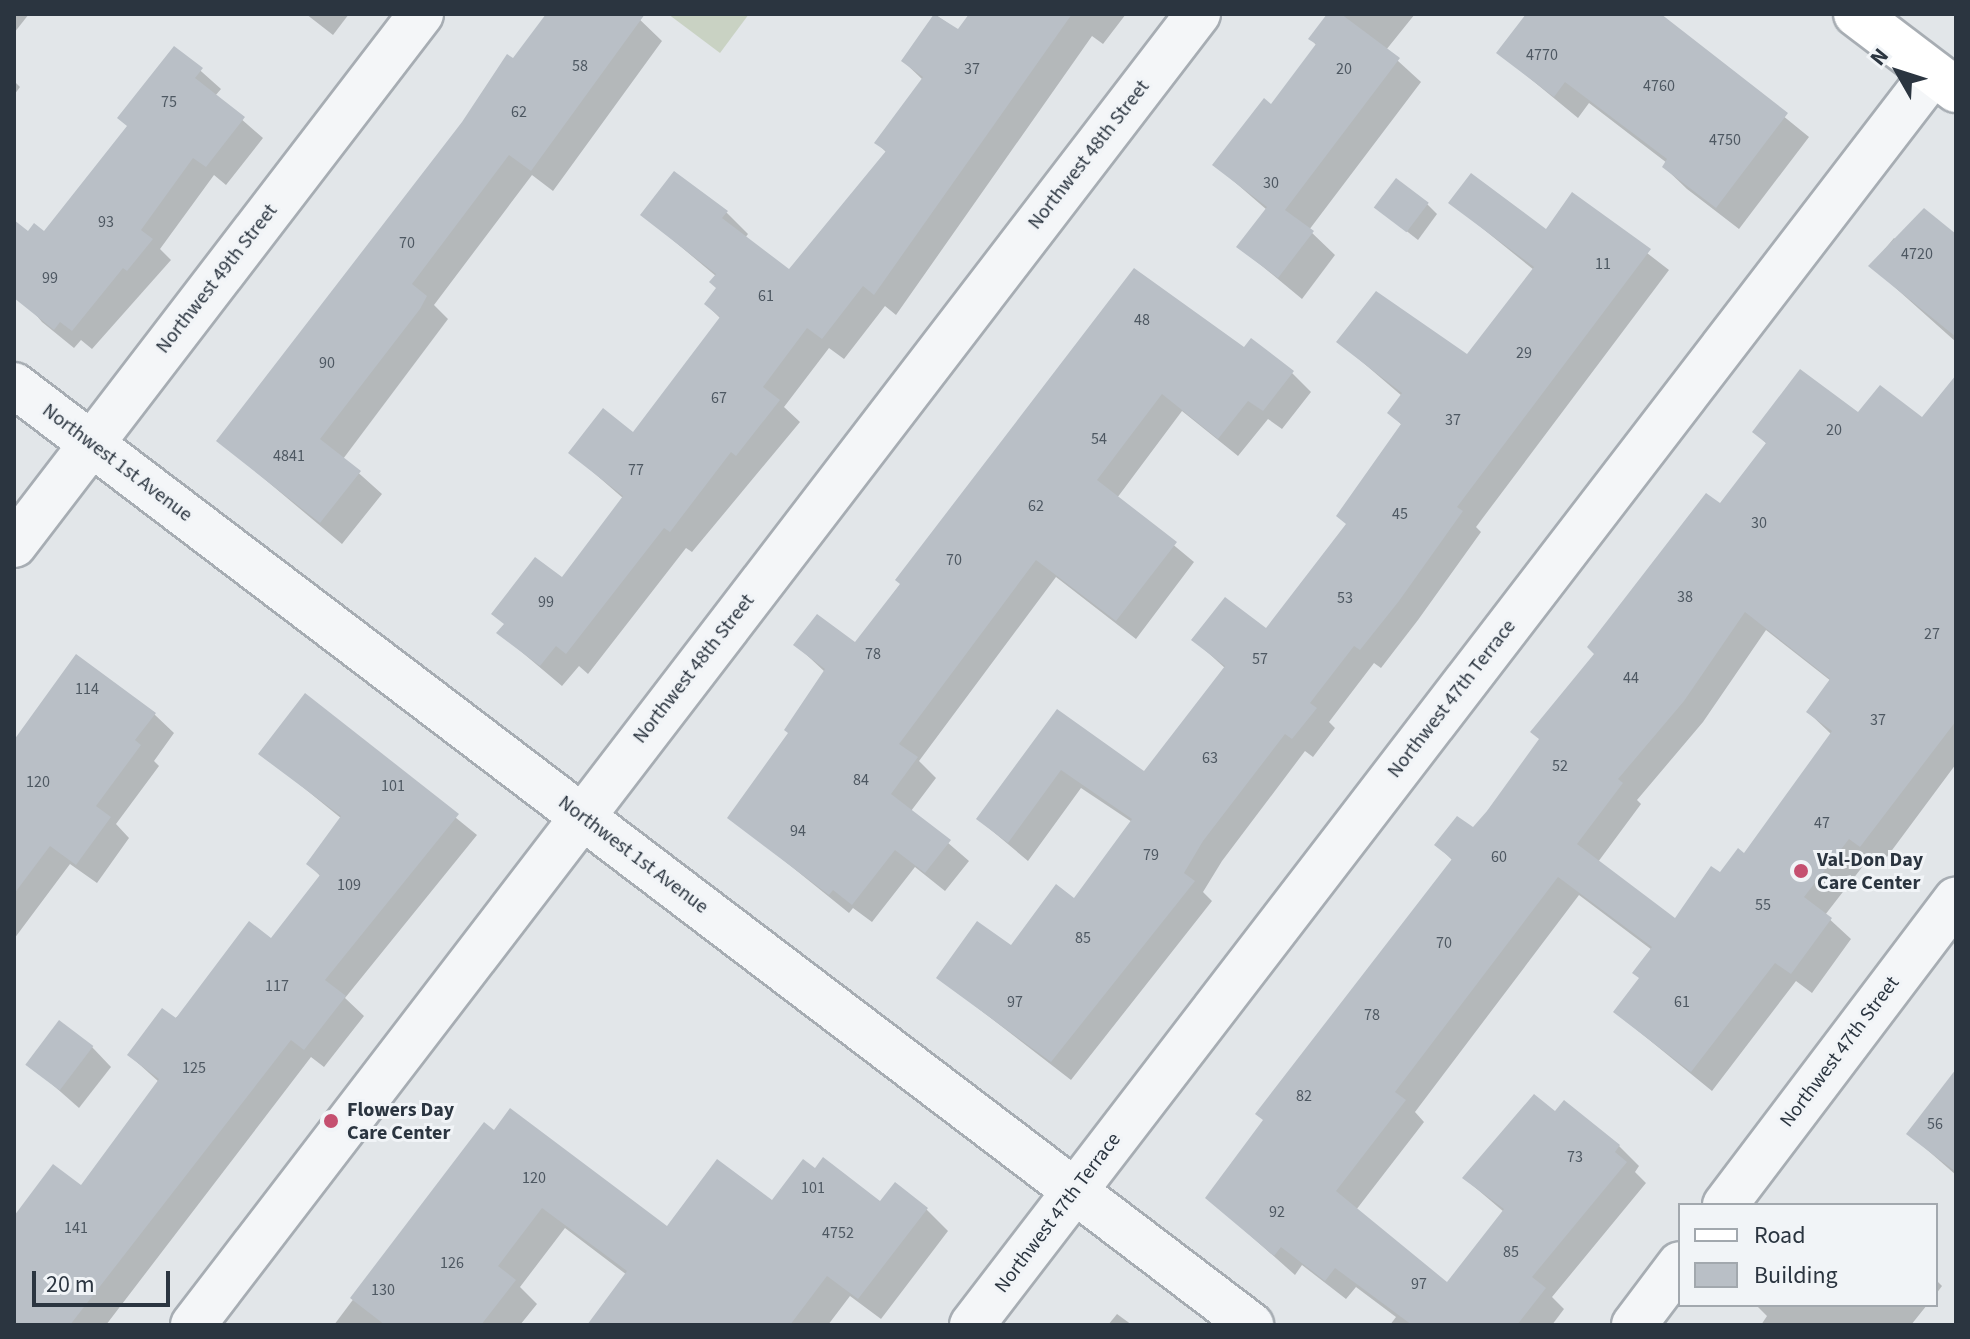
<!DOCTYPE html>
<html>
<head>
<meta charset="utf-8">
<style>
  body { margin:0 }
  #map { position:relative; width:1970px; height:1339px; overflow:hidden; background:#e2e6e9; font-family:"Source Sans 3",sans-serif }
  div>[style] { position:absolute }
  [style*='--x'] { left:calc(var(--x)*1px); top:calc(var(--y)*1px); width:calc(var(--w)*1px); rotate:calc(var(--a)*1deg) }
  .green>* { inset:0; background:#c9d2c3 }
  .shadow>* { inset:0; background:#0003 }
  .building>* { inset:0; background:#b9bfc6; transform-origin:0 0 }
  .roads { filter:drop-shadow(2px 0 #a7adb3) drop-shadow(-2px 0 #a7adb3) drop-shadow(0 2px #a7adb3) drop-shadow(0 -2px #a7adb3) }
  .minor>* { height:44px; margin:-22px; padding:0 22px; transform-origin:22px; border-radius:22px; background:#f4f6f8 }
  .major>* { height:44px; margin:-22px; padding:0 22px; transform-origin:22px; border-radius:22px; background:#fff }
  .dots>* { width:22px; height:22px; translate:-50% -50%; box-sizing:border-box; border:4px solid #f1f4f7; border-radius:50% }
  span { translate:-50% -50%; white-space:nowrap; text-align:center; line-height:1.15; -webkit-text-stroke:6px #f1f4f7; paint-order:stroke }
  .number-label { font-size:16px; color:#4e5862 }
  .number-label span { -webkit-text-stroke-width:0 }
  .street-label { font-size:20px; color:#2b3540 }
  .poi-label { font-size:20px; color:#2b3540; font-weight:700 }
  .left { translate:0 -50%; text-align:left }
  .frame { position:absolute; inset:0; border:16px solid #2b3540; pointer-events:none }
  .legend { position:absolute; left:1678px; top:1203px; width:260px; height:104px; box-sizing:border-box; background:#f1f4f7; border:2px solid #a2a8ae; margin:0; padding:10px 14px; list-style:none; font-size:24px; color:#2b3540 }
  .legend li { display:flex; align-items:center; gap:16px; height:40px }
  .legend b { width:40px; border:2px solid #a2a8ae }
  .north { position:absolute; left:1858px; top:32px; width:80px; height:80px; -webkit-text-stroke:6px #f1f4f7; paint-order:stroke; rotate:309deg; font-size:22px; font-weight:700; line-height:32px; text-align:center; color:#2b3540 }
  .north::after { content:''; display:block; margin:auto; width:28px; height:36px; background:#2b3540; clip-path:polygon(50% 0,100% 100%,50% 72%,0 100%) }
  .scale { position:absolute; left:32px; top:1271px; width:138px; height:36px; box-sizing:border-box; border:4px solid #2b3540; border-top:0; padding-left:10px; font-size:24px; line-height:28px; white-space:nowrap; color:#2b3540; -webkit-text-stroke:6px #f1f4f7; paint-order:stroke }
</style>
</head>
<body>
<div id="map">
  <div class="green">
    <div style="clip-path:polygon(668px 14px,749px 14px,720px 53px)"></div>
  </div>
  <div class="shadow">
    <div style="clip-path:polygon(14px 14px,29px 14px,14px 33px)"></div>
    <div style="clip-path:polygon(306px 14px,349px 14px,333px 35px)"></div>
    <div style="clip-path:polygon(550px 14px,634px 14px,662px 41px,553px 191px,532px 175px,434px 305px,448px 319px,343px 459px,382px 494px,342px 544px,219px 441px)"></div>
    <div style="clip-path:polygon(971px 14px,1126px 14px,1103px 44px,1092px 36px,896px 315px,885px 306px,844px 359px,829px 348px,784px 407px,800px 422px,692px 552px,686px 548px,588px 674px,579px 666px,562px 686px,499px 633px,562px 580px,624px 499px,571px 453px,633px 434px,721px 319px,706px 304px,718px 288px,717px 277px,643px 215px,674px 174px,727px 213px,748px 234px,745px 238px,789px 272px,887px 153px,877px 143px,923px 80px,903px 61px,936px 15px,959px 31px)"></div>
    <div style="clip-path:polygon(1329px 14px,1415px 14px,1386px 50px,1421px 82px,1309px 230px,1335px 255px,1302px 299px,1239px 247px,1267px 210px,1215px 165px,1271px 106px,1317px 46px,1310px 38px)"></div>
    <div style="clip-path:polygon(1529px 14px,1658px 14px,1809px 137px,1739px 229px,1687px 189px,1664px 167px,1667px 163px,1589px 103px,1578px 118px,1499px 53px)"></div>
    <div style="clip-path:polygon(175px 48px,221px 89px,215px 96px,263px 138px,226px 185px,214px 175px,160px 249px,171px 260px,92px 349px,81px 340px,74px 348px,42px 322px,14px 289px,14px 222px,29px 233px,44px 233px,129px 127px)"></div>
    <div style="clip-path:polygon(14px 81px,20px 87px,14px 95px)"></div>
    <div style="clip-path:polygon(1572px 195px,1669px 270px,1476px 527px,1481px 532px,1418px 620px,1381px 668px,1374px 663px,1329px 722px,1335px 728px,1313px 757px,1305px 751px,1222px 861px,1203px 892px,1212px 901px,1071px 1080px,939px 978px,1011px 948px,1075px 900px,1132px 822px,1081px 788px,1028px 861px,978px 819px,1057px 712px,1144px 774px,1226px 669px,1194px 640px,1266px 631px,1348px 525px,1402px 425px,1389px 413px,1402px 396px,1339px 342px,1467px 357px,1534px 270px,1451px 203px,1547px 232px)"></div>
    <div style="clip-path:polygon(1427px 204px,1437px 214px,1418px 240px,1377px 208px)"></div>
    <div style="clip-path:polygon(1956px 235px,1956px 342px,1871px 266px,1894px 238px,1899px 242px)"></div>
    <div style="clip-path:polygon(1134px 271px,1244px 350px,1292px 373px,1311px 392px,1282px 429px,1268px 419px,1238px 456px,1182px 411px,1117px 498px,1194px 562px,1136px 639px,1056px 577px,919px 761px,936px 778px,911px 811px,969px 861px,945px 891px,915px 867px,872px 922px,853px 908px,849px 913px,730px 817px,791px 733px,825px 672px,796px 645px,855px 645px)"></div>
    <div style="clip-path:polygon(evenodd,1956px 378px,1956px 764px,1881px 865px,1870px 857px,1825px 915px,1851px 939px,1812px 993px,1796px 981px,1712px 1091px,1615px 1012px,1641px 979px,1652px 950px,1579px 895px,1415px 1112px,1424px 1122px,1356px 1210px,1448px 1285px,1504px 1212px,1464px 1178px,1555px 1114px,1619px 1146px,1639px 1166px,1635px 1172px,1646px 1183px,1552px 1297px,1564px 1309px,1552px 1325px,1390px 1325px,1396px 1317px,1356px 1287px,1346px 1299px,1302px 1265px,1295px 1275px,1208px 1198px,1453px 861px,1437px 845px,1473px 830px,1768px 445px,1755px 432px,1858px 415px,1922px 420px,1956px 378px,1766px 630px,1831px 681px,1808px 712px,1832px 735px,1744px 856px,1676px 921px,1598px 862px,1641px 804px,1637px 800px,1703px 722px,1766px 630px)"></div>
    <div style="clip-path:polygon(305px 695px,477px 835px,345px 998px,364px 1016px,324px 1067px,311px 1057px,106px 1325px,14px 1325px,14px 1220px,81px 1188px,159px 1082px,129px 1055px,272px 941px,321px 877px,309px 864px,342px 819px,261px 753px)"></div>
    <div style="clip-path:polygon(154px 714px,174px 733px,154px 761px,159px 766px,116px 824px,129px 838px,97px 883px,70px 864px,14px 939px,14px 743px)"></div>
    <div style="clip-path:polygon(92px 1047px,111px 1067px,79px 1108px,28px 1063px)"></div>
    <div style="clip-path:polygon(1956px 1076px,1956px 1175px,1909px 1134px)"></div>
    <div style="clip-path:polygon(484px 1125px,668px 1229px,773px 1203px,815px 1171px,881px 1204px,926px 1209px,948px 1231px,881px 1319px,850px 1296px,828px 1325px,590px 1325px,627px 1275px,565px 1228px,520px 1287px,537px 1304px,520px 1325px,334px 1325px)"></div>
    <div style="clip-path:polygon(1936px 1280px,1942px 1286px,1936px 1294px)"></div>
    <div style="clip-path:polygon(1756px 1305px,1927px 1305px,1911px 1325px,1761px 1325px,1767px 1316px)"></div>
    <div style="clip-path:polygon(1117px 1314px,1132px 1325px,1108px 1325px)"></div>
  </div>
  <div class="building">
    <div style="clip-path:polygon(546px 14px,645px 14px,531px 171px,509px 155px,412px 284px,427px 296px,420px 309px,320px 439px,361px 471px,320px 523px,216px 441px,462px 122px,507px 54px,513px 58px)"></div>
    <div style="clip-path:polygon(934px 14px,958px 29px,969px 14px,1072px 14px,874px 295px,863px 286px,822px 339px,807px 328px,763px 387px,780px 400px,736px 456px,731px 452px,670px 532px,664px 528px,566px 654px,556px 646px,540px 666px,496px 633px,504px 624px,491px 614px,535px 557px,562px 577px,623px 496px,568px 453px,603px 408px,633px 432px,720px 317px,704px 304px,716px 288px,709px 282px,716px 274px,640px 215px,674px 171px,728px 211px,722px 218px,789px 269px,886px 151px,874px 143px,923px 77px,901px 61px)"></div>
    <div style="clip-path:polygon(1327px 14px,1341px 14px,1400px 58px,1285px 210px,1314px 231px,1278px 278px,1236px 247px,1267px 207px,1212px 165px,1264px 98px,1271px 104px,1316px 44px,1308px 39px)"></div>
    <div style="clip-path:polygon(1526px 14px,1661px 14px,1788px 113px,1716px 208px,1662px 167px,1667px 159px,1565px 82px,1554px 97px,1496px 53px)"></div>
    <div style="clip-path:polygon(174px 46px,203px 68px,195px 78px,245px 117px,206px 167px,193px 158px,141px 230px,153px 239px,127px 271px,123px 268px,72px 331px,60px 322px,54px 330px,14px 298px,14px 220px,28px 231px,34px 223px,44px 231px,127px 126px,117px 118px)"></div>
    <div style="clip-path:polygon(1471px 173px,1546px 229px,1572px 192px,1651px 249px,1457px 507px,1463px 511px,1399px 601px,1360px 650px,1354px 646px,1310px 703px,1317px 708px,1292px 739px,1285px 734px,1203px 841px,1184px 873px,1195px 881px,1051px 1062px,936px 978px,977px 921px,1011px 945px,1056px 884px,1074px 898px,1132px 819px,1061px 770px,1008px 843px,976px 819px,1057px 709px,1144px 771px,1225px 666px,1191px 640px,1225px 597px,1266px 628px,1346px 524px,1336px 516px,1401px 424px,1387px 413px,1402px 393px,1336px 342px,1376px 291px,1467px 354px,1534px 267px,1448px 203px)"></div>
    <div style="left:1396px;top:178px;width:41px;height:37px;rotate:37deg"></div>
    <div style="clip-path:polygon(1924px 208px,1956px 234px,1956px 337px,1868px 266px)"></div>
    <div style="clip-path:polygon(1134px 268px,1244px 347px,1251px 338px,1294px 371px,1263px 411px,1248px 401px,1218px 439px,1162px 394px,1097px 480px,1177px 542px,1116px 621px,1036px 560px,899px 744px,918px 757px,891px 794px,951px 840px,925px 873px,895px 850px,852px 905px,833px 890px,829px 895px,727px 818px,788px 733px,784px 730px,825px 669px,793px 645px,817px 614px,855px 642px,900px 584px,895px 580px)"></div>
    <div style="clip-path:polygon(evenodd,1800px 369px,1858px 412px,1880px 385px,1922px 417px,1956px 375px,1956px 721px,1860px 847px,1849px 839px,1804px 897px,1832px 918px,1791px 974px,1775px 963px,1691px 1072px,1613px 1012px,1639px 978px,1632px 973px,1652px 947px,1558px 877px,1395px 1092px,1406px 1100px,1336px 1191px,1447px 1282px,1504px 1209px,1462px 1178px,1534px 1094px,1555px 1111px,1564px 1100px,1620px 1145px,1615px 1152px,1627px 1162px,1532px 1277px,1546px 1288px,1517px 1325px,1412px 1325px,1335px 1268px,1325px 1281px,1281px 1247px,1274px 1256px,1205px 1198px,1263px 1120px,1255px 1114px,1452px 859px,1434px 845px,1457px 816px,1473px 827px,1487px 811px,1539px 739px,1530px 732px,1594px 654px,1587px 647px,1706px 493px,1720px 503px,1766px 443px,1752px 432px,1800px 369px,1745px 612px,1830px 679px,1806px 712px,1832px 731px,1744px 853px,1738px 848px,1720px 872px,1711px 866px,1675px 918px,1577px 844px,1623px 783px,1618px 779px,1684px 701px,1745px 612px)"></div>
    <div style="clip-path:polygon(76px 654px,156px 713px,135px 740px,141px 745px,96px 806px,111px 817px,76px 865px,50px 846px,14px 894px,14px 740px)"></div>
    <div style="clip-path:polygon(305px 693px,459px 814px,325px 980px,346px 996px,304px 1050px,291px 1040px,70px 1325px,14px 1325px,14px 1216px,53px 1164px,81px 1185px,159px 1079px,127px 1055px,162px 1008px,176px 1018px,249px 921px,271px 938px,320px 875px,306px 864px,341px 816px,258px 754px)"></div>
    <div style="left:59px;top:1020px;width:43px;height:56px;rotate:37deg"></div>
    <div style="clip-path:polygon(1956px 1069px,1956px 1172px,1906px 1134px)"></div>
    <div style="clip-path:polygon(510px 1108px,667px 1226px,717px 1159px,772px 1200px,803px 1159px,815px 1168px,823px 1157px,880px 1201px,895px 1182px,928px 1208px,858px 1299px,827px 1276px,790px 1325px,587px 1325px,627px 1271px,542px 1208px,498px 1266px,516px 1280px,481px 1325px,385px 1325px,350px 1298px,484px 1122px,494px 1130px)"></div>
  </div>
  <div class="roads">
    <div class="minor">
      <div style="--x:14;--y:385;--w:1554;--a:37.23"></div>
      <div style="--x:14;--y:545;--w:669;--a:-52.53"></div>
      <div style="--x:1725;--y:1205;--w:383;--a:-52.9"></div>
      <div style="--x:193;--y:1325;--w:1652;--a:-52.53"></div>
      <div style="--x:972;--y:1325;--w:1578;--a:-52.49"></div>
      <div style="--x:1634;--y:1325;--w:76;--a:-53"></div>
    </div>
    <div class="major">
      <div style="--x:1856;--y:14;--w:126;--a:37.2"></div>
    </div>
  </div>
  <div class="dots">
    <div style="left:1801px;top:871px;background:#c55070"></div>
    <div style="left:331px;top:1121px;background:#c55070"></div>
  </div>
  <div class="number-label">
    <span style="left:1542px;top:55px">4770</span>
    <span style="left:580px;top:66px">58</span>
    <span style="left:972px;top:69px">37</span>
    <span style="left:1344px;top:69px">20</span>
    <span style="left:1659px;top:86px">4760</span>
    <span style="left:169px;top:102px">75</span>
    <span style="left:519px;top:112px">62</span>
    <span style="left:1725px;top:140px">4750</span>
    <span style="left:1271px;top:183px">30</span>
    <span style="left:106px;top:222px">93</span>
    <span style="left:407px;top:243px">70</span>
    <span style="left:1917px;top:254px">4720</span>
    <span style="left:1603px;top:264px">11</span>
    <span style="left:50px;top:278px">99</span>
    <span style="left:766px;top:296px">61</span>
    <span style="left:1142px;top:320px">48</span>
    <span style="left:1524px;top:353px">29</span>
    <span style="left:327px;top:363px">90</span>
    <span style="left:719px;top:398px">67</span>
    <span style="left:1453px;top:420px">37</span>
    <span style="left:1834px;top:430px">20</span>
    <span style="left:1099px;top:439px">54</span>
    <span style="left:289px;top:456px">4841</span>
    <span style="left:636px;top:470px">77</span>
    <span style="left:1036px;top:506px">62</span>
    <span style="left:1400px;top:514px">45</span>
    <span style="left:1759px;top:523px">30</span>
    <span style="left:954px;top:560px">70</span>
    <span style="left:1685px;top:597px">38</span>
    <span style="left:1345px;top:598px">53</span>
    <span style="left:546px;top:602px">99</span>
    <span style="left:1932px;top:634px">27</span>
    <span style="left:873px;top:654px">78</span>
    <span style="left:1260px;top:659px">57</span>
    <span style="left:1631px;top:678px">44</span>
    <span style="left:87px;top:689px">114</span>
    <span style="left:1878px;top:720px">37</span>
    <span style="left:1210px;top:758px">63</span>
    <span style="left:1560px;top:766px">52</span>
    <span style="left:861px;top:780px">84</span>
    <span style="left:38px;top:782px">120</span>
    <span style="left:393px;top:786px">101</span>
    <span style="left:1822px;top:823px">47</span>
    <span style="left:798px;top:831px">94</span>
    <span style="left:1151px;top:855px">79</span>
    <span style="left:1499px;top:857px">60</span>
    <span style="left:349px;top:885px">109</span>
    <span style="left:1763px;top:905px">55</span>
    <span style="left:1083px;top:938px">85</span>
    <span style="left:1444px;top:943px">70</span>
    <span style="left:277px;top:986px">117</span>
    <span style="left:1015px;top:1002px">97</span>
    <span style="left:1682px;top:1002px">61</span>
    <span style="left:1372px;top:1015px">78</span>
    <span style="left:194px;top:1068px">125</span>
    <span style="left:1304px;top:1096px">82</span>
    <span style="left:1935px;top:1124px">56</span>
    <span style="left:1575px;top:1157px">73</span>
    <span style="left:534px;top:1178px">120</span>
    <span style="left:813px;top:1188px">101</span>
    <span style="left:1277px;top:1212px">92</span>
    <span style="left:76px;top:1228px">141</span>
    <span style="left:838px;top:1233px">4752</span>
    <span style="left:1511px;top:1252px">85</span>
    <span style="left:452px;top:1263px">126</span>
    <span style="left:1419px;top:1284px">97</span>
    <span style="left:383px;top:1290px">130</span>
  </div>
  <div class="street-label">
    <span style="left:1089px;top:155px;rotate:-52deg">Northwest 48th Street</span>
    <span style="left:217px;top:279px;rotate:-52deg">Northwest 49th Street</span>
    <span style="left:117px;top:463px;rotate:37deg">Northwest 1st Avenue</span>
    <span style="left:694px;top:669px;rotate:-52deg">Northwest 48th Street</span>
    <span style="left:1452px;top:699px;rotate:-52deg">Northwest 47th Terrace</span>
    <span style="left:633px;top:855px;rotate:37deg">Northwest 1st Avenue</span>
    <span style="left:1840px;top:1052px;rotate:-53deg">Northwest 47th Street</span>
    <span style="left:1058px;top:1213px;rotate:-53deg">Northwest 47th Terrace</span>
  </div>
  <div class="poi-label">
    <span class="left" style="left:1817px;top:872px">Val-Don Day<br>Care Center</span>
    <span class="left" style="left:347px;top:1122px">Flowers Day<br>Care Center</span>
  </div>
  <div class="frame"></div>
  <ul class="legend">
  <li><b style="height:10px;background:#fff"></b>Road</li>
  <li><b style="height:22px;background:#b9bfc6"></b>Building</li>
  </ul>
  <div class="north">N</div>
  <div class="scale">20 m</div>
</div>
</body>
</html>
